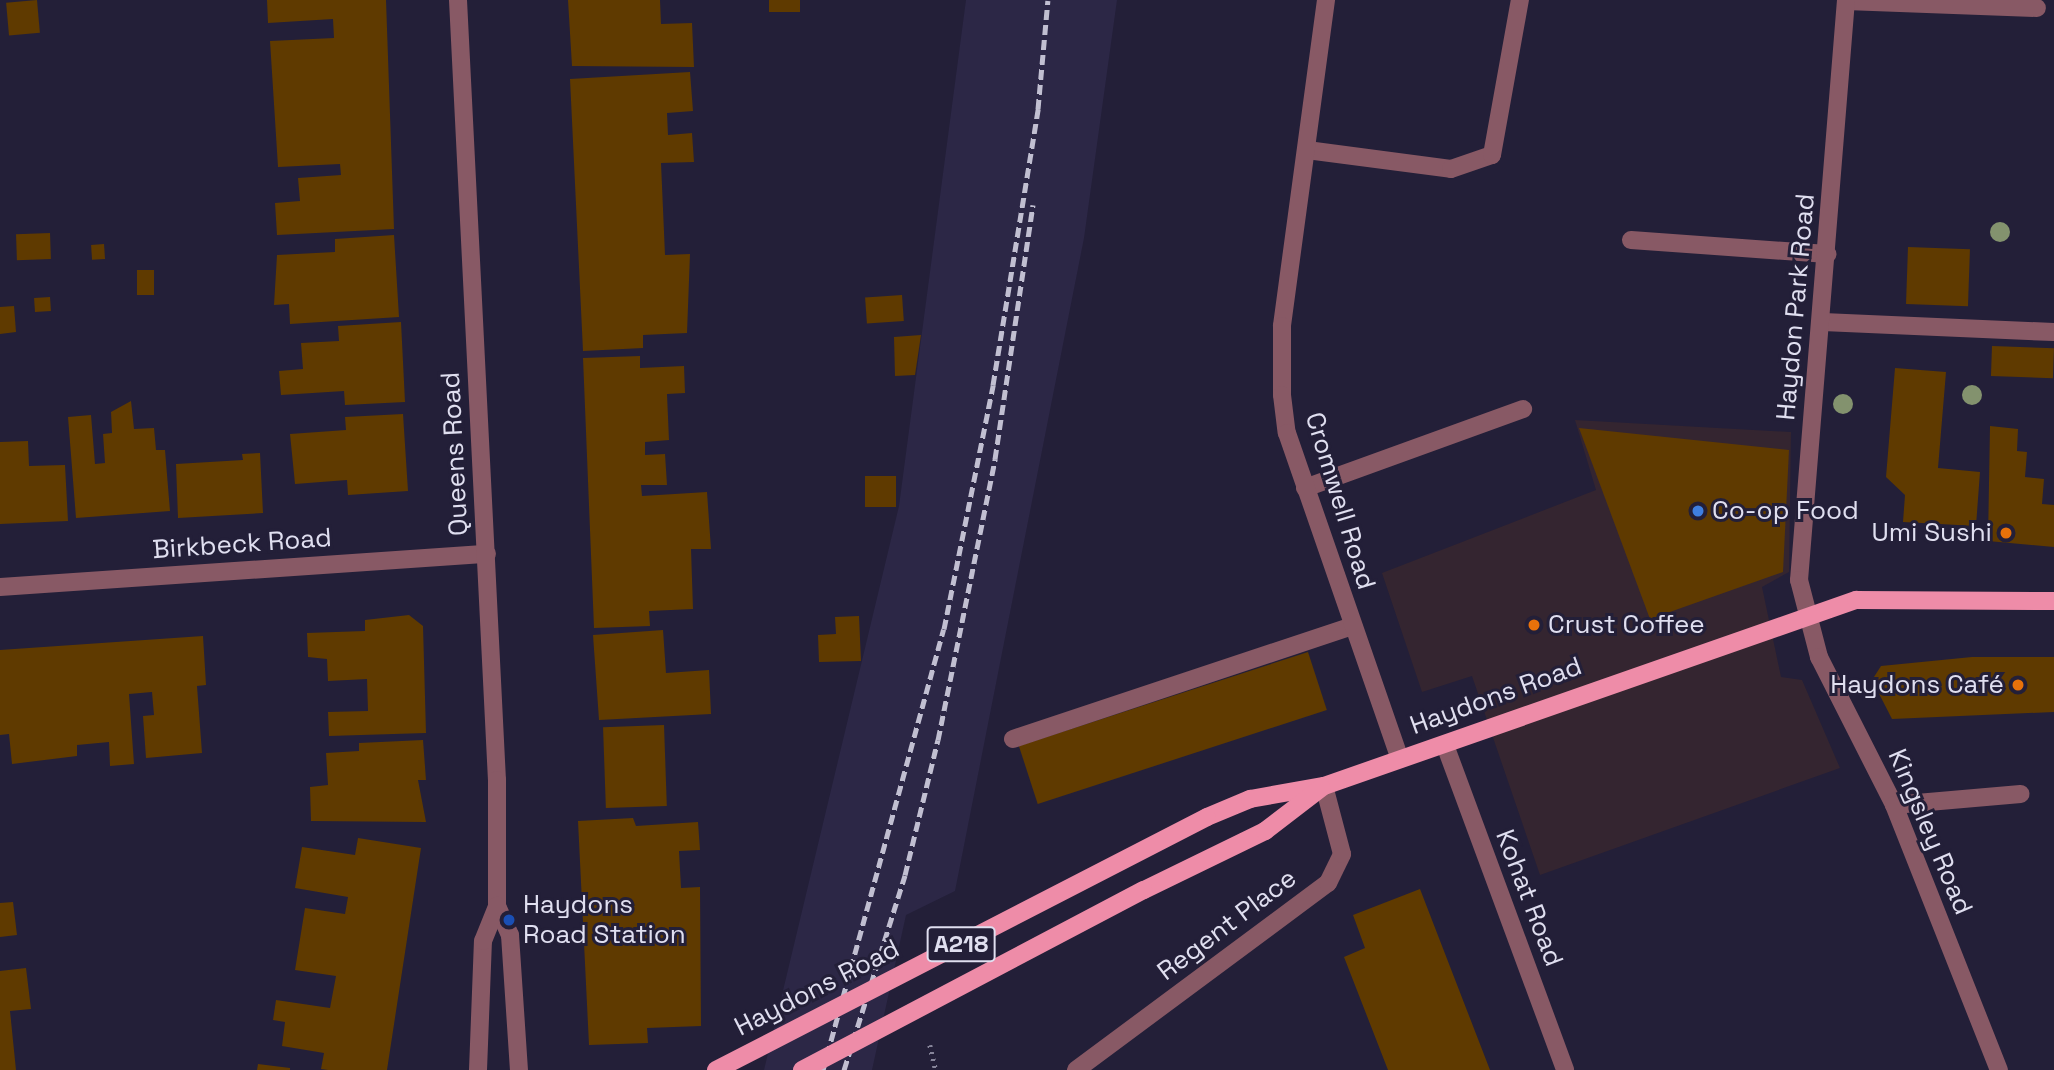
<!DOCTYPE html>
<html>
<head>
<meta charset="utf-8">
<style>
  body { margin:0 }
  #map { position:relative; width:2054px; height:1070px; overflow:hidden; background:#231f38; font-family:"Space Grotesk",sans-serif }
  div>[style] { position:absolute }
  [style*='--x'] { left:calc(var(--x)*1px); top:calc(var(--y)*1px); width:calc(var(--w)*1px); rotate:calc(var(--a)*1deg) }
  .commercial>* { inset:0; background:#342530 }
  .built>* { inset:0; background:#2c2746 }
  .building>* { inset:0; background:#5f3a00; transform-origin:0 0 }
  .path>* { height:4.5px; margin-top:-2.25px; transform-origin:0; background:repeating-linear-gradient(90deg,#87859a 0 2px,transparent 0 7px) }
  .service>* { height:18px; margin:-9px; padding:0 9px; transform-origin:9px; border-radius:9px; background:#885965 }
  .minor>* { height:18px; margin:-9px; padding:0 9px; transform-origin:9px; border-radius:9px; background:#885965 }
  .tertiary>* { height:18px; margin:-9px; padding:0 9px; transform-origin:9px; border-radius:9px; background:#885965 }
  .primary>* { height:18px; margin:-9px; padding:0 9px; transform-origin:9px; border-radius:9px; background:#ee8ca8 }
  .rail>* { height:5px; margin-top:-2.5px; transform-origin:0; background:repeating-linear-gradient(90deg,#c1bfd1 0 10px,transparent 0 15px) }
  .primary-bridge>* { height:18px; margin:-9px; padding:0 9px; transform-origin:9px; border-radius:9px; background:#ee8ca8 }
  .trees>* { width:20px; height:20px; margin:-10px; border-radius:50%; background:#83926e }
  .dots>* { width:19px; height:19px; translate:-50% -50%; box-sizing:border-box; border:4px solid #231f38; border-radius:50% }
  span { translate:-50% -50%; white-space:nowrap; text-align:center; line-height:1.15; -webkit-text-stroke:6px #231f38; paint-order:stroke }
  .shield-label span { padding:2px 5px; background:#231f38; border:2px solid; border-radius:5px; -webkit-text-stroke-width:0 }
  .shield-label { font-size:24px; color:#e0dff0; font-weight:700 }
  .street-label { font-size:26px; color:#e0dff0 }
  .poi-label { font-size:26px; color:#e0dff0 }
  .left { translate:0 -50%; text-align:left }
  .right { translate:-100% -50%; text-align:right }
</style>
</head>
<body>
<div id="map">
  <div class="commercial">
    <div style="clip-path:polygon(1575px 420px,1791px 432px,1789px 572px,1762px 587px,1781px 677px,1802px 680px,1840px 768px,1540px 875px,1472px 676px,1422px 692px,1382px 573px,1596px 490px)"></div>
  </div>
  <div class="built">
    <div style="clip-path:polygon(966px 0,1117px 0,1084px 238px,955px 891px,906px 915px,872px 1070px,764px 1070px,899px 506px)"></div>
  </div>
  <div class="building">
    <div style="left:37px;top:0;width:33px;height:31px;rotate:85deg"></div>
    <div style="clip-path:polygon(267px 0,386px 0,394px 229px,277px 235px,275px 203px,300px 201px,298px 178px,341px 175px,340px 164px,278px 167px,270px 41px,334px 38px,333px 19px,268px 23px)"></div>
    <div style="clip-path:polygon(568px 0,660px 0,661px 24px,692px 23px,694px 67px,572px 66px)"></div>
    <div style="left:769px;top:0;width:31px;height:12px"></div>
    <div style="clip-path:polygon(690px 72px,693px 111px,667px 113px,668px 135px,692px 133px,694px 162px,661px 163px,665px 255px,690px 254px,687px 333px,643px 335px,643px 348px,583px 351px,570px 79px)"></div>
    <div style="left:50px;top:233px;width:26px;height:34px;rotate:88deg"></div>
    <div style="clip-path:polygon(394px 235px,399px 317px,290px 324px,289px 304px,274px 305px,277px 255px,335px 252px,335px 239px)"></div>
    <div style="left:104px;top:244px;width:15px;height:13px;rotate:86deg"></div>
    <div style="left:1908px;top:247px;width:62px;height:57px;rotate:2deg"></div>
    <div style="left:137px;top:270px;width:17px;height:25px"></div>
    <div style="left:902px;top:295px;width:26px;height:37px;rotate:86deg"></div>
    <div style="left:50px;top:297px;width:14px;height:16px;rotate:86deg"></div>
    <div style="clip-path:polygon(14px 306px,16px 332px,0 334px,0 307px)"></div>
    <div style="clip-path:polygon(401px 322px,405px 402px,345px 405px,344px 391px,281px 395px,279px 371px,303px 369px,301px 343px,339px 341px,338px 326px)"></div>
    <div style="clip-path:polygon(921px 335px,915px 375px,895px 376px,894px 337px)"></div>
    <div style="left:1992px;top:346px;width:62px;height:30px;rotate:2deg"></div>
    <div style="clip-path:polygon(640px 356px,640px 368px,684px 366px,685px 393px,667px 394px,669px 440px,645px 442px,645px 455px,665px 454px,667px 485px,641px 485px,642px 496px,707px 492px,711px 549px,691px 549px,693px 609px,649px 611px,650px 626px,594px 628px,583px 358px)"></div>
    <div style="clip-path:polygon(1895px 368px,1946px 372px,1938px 468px,1980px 472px,1976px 526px,1903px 522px,1905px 495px,1886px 477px)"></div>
    <div style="clip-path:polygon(131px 401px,134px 429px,154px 428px,156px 450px,165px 450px,170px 511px,76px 518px,68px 417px,91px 415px,95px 464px,105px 463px,103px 434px,112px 433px,111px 412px)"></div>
    <div style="clip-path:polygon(403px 414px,408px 491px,348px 495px,347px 480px,295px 484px,290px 434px,346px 430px,345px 417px)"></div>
    <div style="clip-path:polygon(1990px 426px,2018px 429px,2017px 451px,2027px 452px,2025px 477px,2044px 479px,2042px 504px,2054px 505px,2054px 547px,1988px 541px)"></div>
    <div style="clip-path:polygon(1579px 428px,1789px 450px,1783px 572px,1650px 619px)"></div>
    <div style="clip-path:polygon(28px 441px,29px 466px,65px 465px,68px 521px,0 524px,0 442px)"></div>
    <div style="clip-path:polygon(260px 453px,263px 513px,178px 518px,176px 464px,243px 460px,242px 454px)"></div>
    <div style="left:896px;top:476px;width:31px;height:31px;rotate:90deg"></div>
    <div style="clip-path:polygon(409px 615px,423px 626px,426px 733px,329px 736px,328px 712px,368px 711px,367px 679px,328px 681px,327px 659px,308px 657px,307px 633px,365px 631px,365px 620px)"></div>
    <div style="clip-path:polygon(859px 616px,861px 661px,819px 662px,818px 635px,836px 634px,835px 617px)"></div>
    <div style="clip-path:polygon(663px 630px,666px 673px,709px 670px,711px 714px,599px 720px,593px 635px)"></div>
    <div style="clip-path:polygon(203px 636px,206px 685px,197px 686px,202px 753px,146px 758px,143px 716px,154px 715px,152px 692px,129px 694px,134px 764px,110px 766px,109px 742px,77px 745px,77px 756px,12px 764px,9px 734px,0 735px,0 650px)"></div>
    <div style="left:1308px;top:652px;width:61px;height:304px;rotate:72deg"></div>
    <div style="clip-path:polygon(1972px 657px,2054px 657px,2054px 712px,1892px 719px,1872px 680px,1881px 666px)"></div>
    <div style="left:664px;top:725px;width:81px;height:61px;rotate:88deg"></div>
    <div style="clip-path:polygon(423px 740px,426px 780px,418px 780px,426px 822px,311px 821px,310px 787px,328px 785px,326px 753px,359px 751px,359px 743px)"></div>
    <div style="clip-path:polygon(633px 818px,636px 826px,698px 822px,700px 850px,679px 851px,681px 888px,700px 887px,701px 1026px,647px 1028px,648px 1043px,589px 1045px,578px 821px)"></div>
    <div style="clip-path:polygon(358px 838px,421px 848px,387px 1070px,328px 1070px,321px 1069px,324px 1053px,282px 1046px,285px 1022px,273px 1020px,276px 1000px,330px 1008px,336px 976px,295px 970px,305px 908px,345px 914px,348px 897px,295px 888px,302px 847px,355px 855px)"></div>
    <div style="clip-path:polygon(1420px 889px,1490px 1070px,1388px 1070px,1344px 957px,1365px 948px,1353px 915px)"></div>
    <div style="clip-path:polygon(13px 902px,17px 935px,0 937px,0 903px)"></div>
    <div style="clip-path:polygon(26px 968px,31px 1009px,10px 1011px,16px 1070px,0 1070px,0 971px)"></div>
    <div style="clip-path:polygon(258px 1064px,290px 1068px,290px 1070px,257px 1070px)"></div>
  </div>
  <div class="path">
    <div style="--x:930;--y:1045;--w:26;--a:77"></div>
  </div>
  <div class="service">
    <div style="--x:1846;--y:1;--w:191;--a:2.1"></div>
    <div style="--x:1307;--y:150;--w:145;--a:7.5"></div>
    <div style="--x:1451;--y:169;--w:43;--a:-18.9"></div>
    <div style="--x:1492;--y:155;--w:158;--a:-79.8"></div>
    <div style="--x:1631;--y:240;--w:197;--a:4.1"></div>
    <div style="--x:1823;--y:322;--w:231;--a:2.5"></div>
    <div style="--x:1305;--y:488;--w:232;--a:-19.9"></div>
    <div style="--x:1013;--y:739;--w:357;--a:-18.4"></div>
    <div style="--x:1894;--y:805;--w:127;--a:-5"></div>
  </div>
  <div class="minor">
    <div style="--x:1326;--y:0;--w:329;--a:97.7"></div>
    <div style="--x:1282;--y:326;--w:69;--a:90"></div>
    <div style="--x:1282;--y:395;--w:38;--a:83"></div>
    <div style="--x:1287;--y:433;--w:345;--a:70.9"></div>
    <div style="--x:1846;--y:0;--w:582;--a:94.63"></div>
    <div style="--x:1799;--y:580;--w:80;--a:75.4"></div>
    <div style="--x:1819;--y:657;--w:166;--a:63.1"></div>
    <div style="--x:1894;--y:805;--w:285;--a:68.4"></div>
    <div style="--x:0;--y:587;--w:488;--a:-3.9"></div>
    <div style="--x:1445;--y:745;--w:346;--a:69.7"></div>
    <div style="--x:1076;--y:1070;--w:314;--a:-36.6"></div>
    <div style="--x:1328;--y:883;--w:32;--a:-64"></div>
    <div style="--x:1342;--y:854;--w:70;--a:-104.8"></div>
  </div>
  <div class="tertiary">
    <div style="--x:458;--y:0;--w:781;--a:87.14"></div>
    <div style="--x:497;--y:780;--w:126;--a:90"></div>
    <div style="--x:497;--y:906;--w:32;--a:66"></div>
    <div style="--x:510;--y:935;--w:135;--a:86.2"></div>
    <div style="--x:478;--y:1070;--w:129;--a:-87.8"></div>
    <div style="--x:483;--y:941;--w:38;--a:-68"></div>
  </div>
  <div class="primary">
    <div style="--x:1207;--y:817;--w:47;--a:-22.7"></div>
    <div style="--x:1250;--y:799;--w:75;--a:-10"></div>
    <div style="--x:1324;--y:786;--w:564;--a:-19.27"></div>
    <div style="--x:1856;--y:600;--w:198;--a:0.3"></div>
    <div style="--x:1144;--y:890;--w:135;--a:-26"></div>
    <div style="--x:1265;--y:831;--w:71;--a:-37.5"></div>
  </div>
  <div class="rail">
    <div style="--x:823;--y:1070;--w:457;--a:-74.7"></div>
    <div style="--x:944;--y:629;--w:249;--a:-78.6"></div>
    <div style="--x:993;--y:385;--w:280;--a:-80.7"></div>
    <div style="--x:1038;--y:109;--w:109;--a:-84.8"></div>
    <div style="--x:844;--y:1070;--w:204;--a:-72.6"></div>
    <div style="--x:905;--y:875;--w:139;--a:-76.3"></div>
    <div style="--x:938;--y:740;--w:287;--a:-78.5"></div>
    <div style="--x:995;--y:459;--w:257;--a:-81.5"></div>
  </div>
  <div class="primary-bridge">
    <div style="--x:716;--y:1070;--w:552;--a:-27.26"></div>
    <div style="--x:802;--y:1070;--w:386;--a:-27.8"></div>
  </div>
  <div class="trees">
    <div style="left:2000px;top:232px"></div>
    <div style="left:1972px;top:395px"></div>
    <div style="left:1843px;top:404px"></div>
  </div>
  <div class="dots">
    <div style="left:1698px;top:511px;background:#3f7fe0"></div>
    <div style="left:2006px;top:533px;background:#e8710a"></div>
    <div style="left:1534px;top:625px;background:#e8710a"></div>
    <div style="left:2018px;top:685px;background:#e8710a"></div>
    <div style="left:509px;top:920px;background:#1a4fb4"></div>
  </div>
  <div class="shield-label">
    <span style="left:961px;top:944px">A218</span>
  </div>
  <div class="street-label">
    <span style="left:1796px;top:307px;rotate:-85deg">Haydon Park Road</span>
    <span style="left:455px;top:454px;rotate:-93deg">Queens Road</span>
    <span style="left:1340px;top:501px;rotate:73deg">Cromwell Road</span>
    <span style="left:242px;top:544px;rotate:-4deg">Birkbeck Road</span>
    <span style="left:1496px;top:696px;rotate:-20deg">Haydons Road</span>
    <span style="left:1930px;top:832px;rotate:67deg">Kingsley Road</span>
    <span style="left:1529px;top:898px;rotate:69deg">Kohat Road</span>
    <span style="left:1227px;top:925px;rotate:-37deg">Regent Place</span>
    <span style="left:817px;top:988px;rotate:-27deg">Haydons Road</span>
  </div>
  <div class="poi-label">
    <span class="left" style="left:1712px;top:511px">Co-op Food</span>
    <span class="right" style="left:1992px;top:533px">Umi Sushi</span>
    <span class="left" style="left:1548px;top:625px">Crust Coffee</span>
    <span class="right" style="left:2004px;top:685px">Haydons Café</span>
    <span class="left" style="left:523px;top:920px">Haydons<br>Road Station</span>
  </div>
</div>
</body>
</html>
